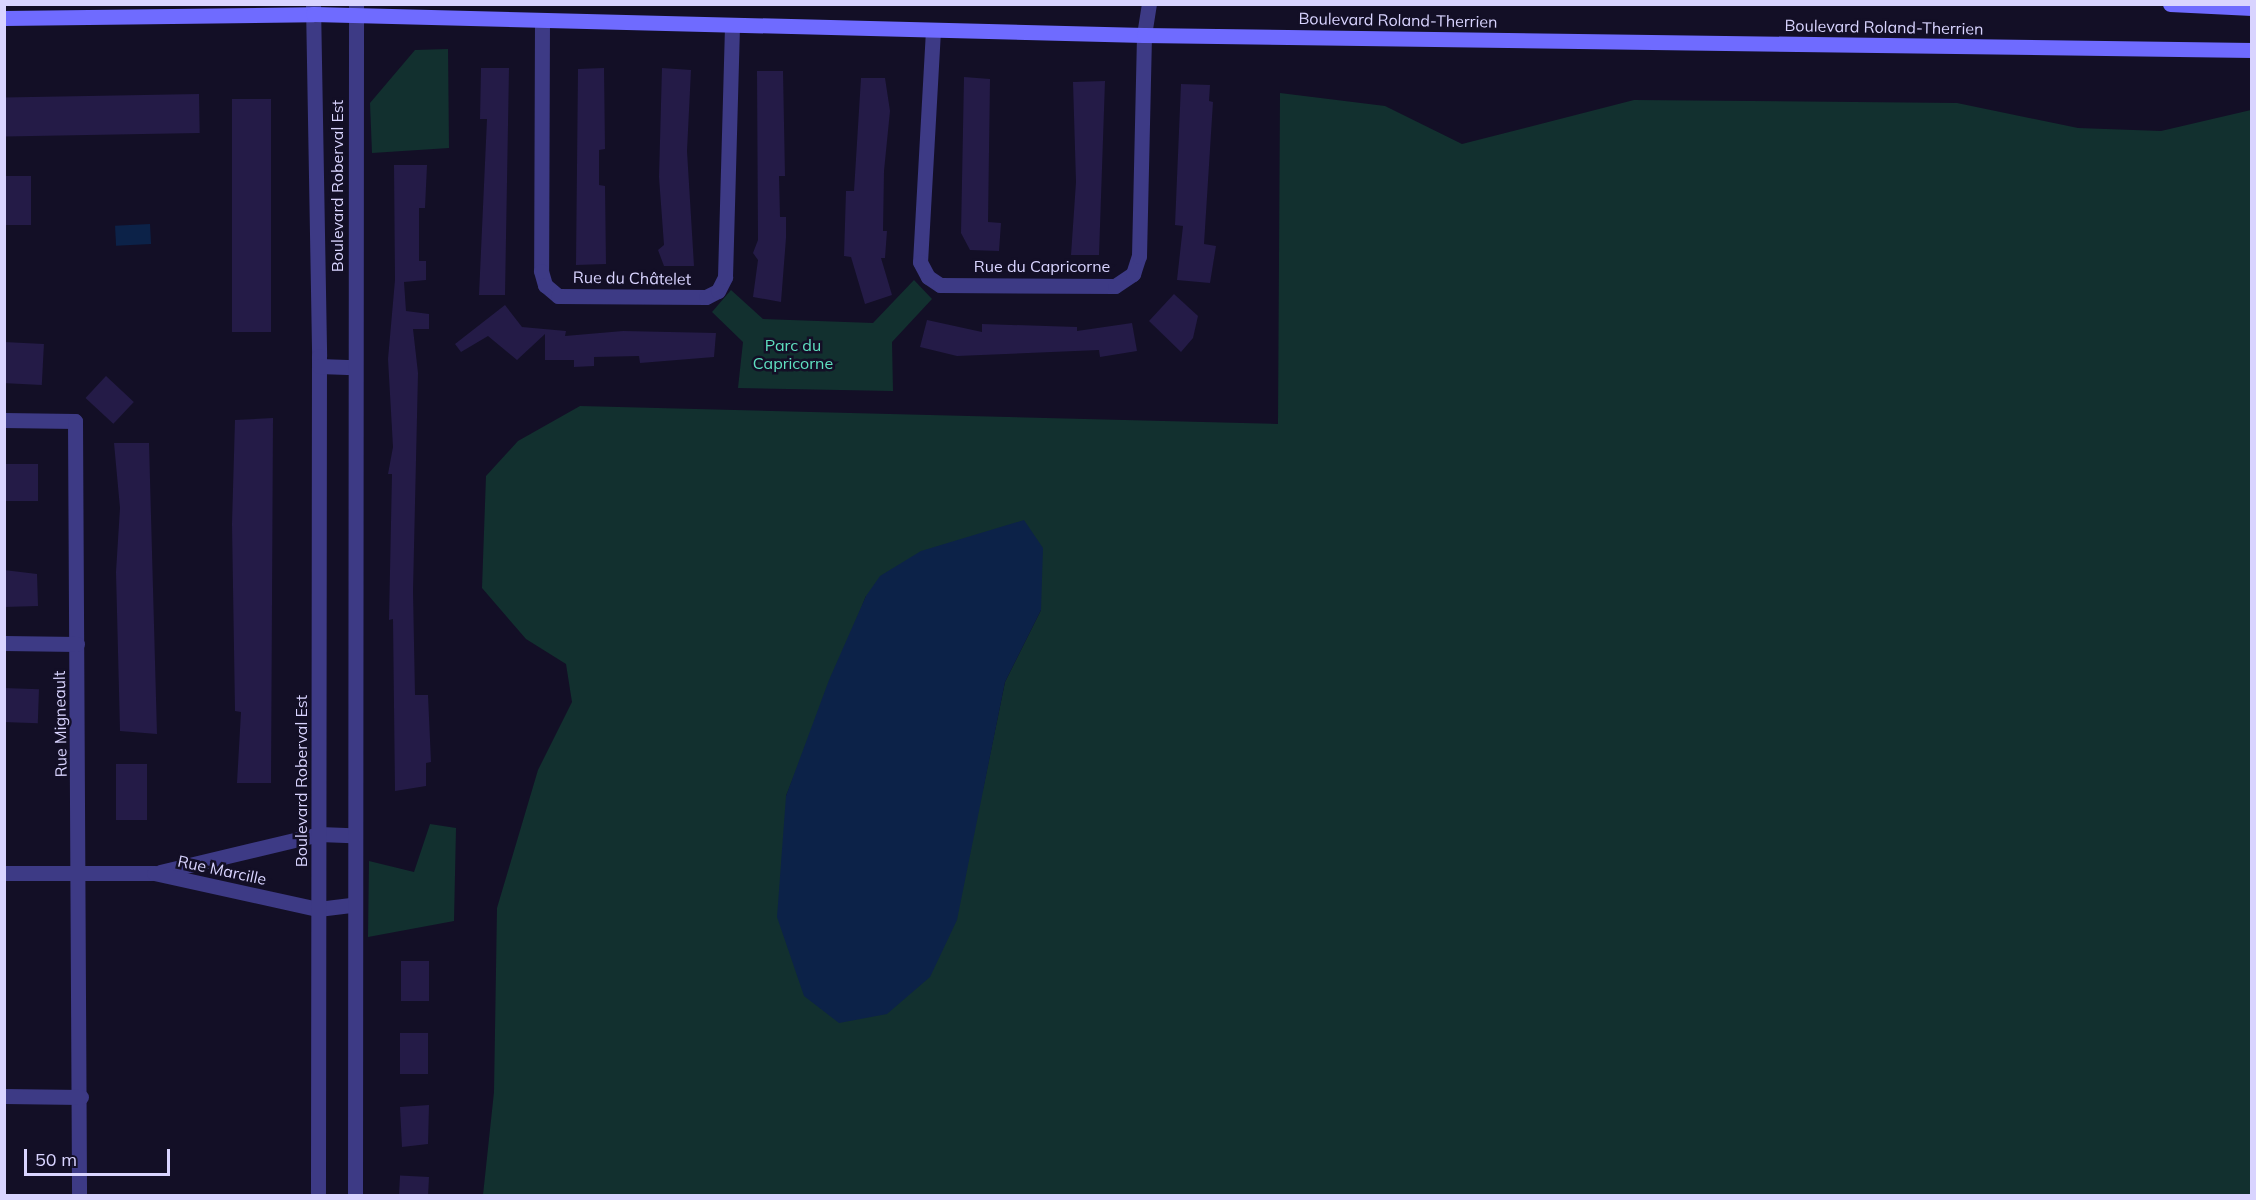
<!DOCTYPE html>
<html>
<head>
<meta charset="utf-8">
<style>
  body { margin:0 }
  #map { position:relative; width:2256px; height:1200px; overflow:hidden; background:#130f26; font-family:Mulish,sans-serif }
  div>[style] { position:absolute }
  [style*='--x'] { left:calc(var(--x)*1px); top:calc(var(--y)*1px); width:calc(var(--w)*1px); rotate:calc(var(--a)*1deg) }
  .green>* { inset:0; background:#12302f }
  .water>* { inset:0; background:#0c2248; transform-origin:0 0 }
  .building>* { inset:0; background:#241b47; transform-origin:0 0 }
  .minor>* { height:15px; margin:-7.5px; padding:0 7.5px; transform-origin:7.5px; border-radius:7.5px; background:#3d3a85 }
  .tertiary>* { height:15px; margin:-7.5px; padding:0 7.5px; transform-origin:7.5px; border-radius:7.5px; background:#3d3a85 }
  .secondary>* { height:15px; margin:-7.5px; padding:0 7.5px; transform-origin:7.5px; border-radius:7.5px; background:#6f6bff }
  span { translate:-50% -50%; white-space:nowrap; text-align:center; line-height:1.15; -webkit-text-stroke:5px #130f26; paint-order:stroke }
  .street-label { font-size:16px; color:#d9d4ff }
  .park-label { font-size:16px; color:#5fe0c0 }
  .frame { position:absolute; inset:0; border:6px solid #d9d4ff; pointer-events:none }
  .scale { position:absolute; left:24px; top:1149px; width:146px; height:27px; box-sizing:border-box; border:3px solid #d9d4ff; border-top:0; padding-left:8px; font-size:18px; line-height:21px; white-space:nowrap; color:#d9d4ff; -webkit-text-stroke:4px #130f26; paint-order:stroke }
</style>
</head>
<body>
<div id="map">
  <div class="green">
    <div style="clip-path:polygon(448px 49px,449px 148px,372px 153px,370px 103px,415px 50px)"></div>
    <div style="clip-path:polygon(evenodd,1280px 93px,1385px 106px,1462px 144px,1634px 100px,1957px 103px,2078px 128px,2161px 131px,2251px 110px,2251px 1195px,483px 1195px,494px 1092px,497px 908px,538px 770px,572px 702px,566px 664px,526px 639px,482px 588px,486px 476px,518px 441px,580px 406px,1278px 424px,1280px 93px,866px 596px,1041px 610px,1005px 682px,983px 789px,786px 796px,866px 596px)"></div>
    <div style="clip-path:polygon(914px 280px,932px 299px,892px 342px,893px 391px,738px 388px,743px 342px,712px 312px,731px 290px,763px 319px,873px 323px)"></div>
    <div style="clip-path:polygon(430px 824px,456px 828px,454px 921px,368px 937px,369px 861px,414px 872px)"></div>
  </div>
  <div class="water">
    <div style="left:150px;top:224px;width:20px;height:35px;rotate:87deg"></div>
    <div style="clip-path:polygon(1024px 520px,1043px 548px,1041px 610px,1005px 682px,957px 920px,930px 977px,887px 1014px,839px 1023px,804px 996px,777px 917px,786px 796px,829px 680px,866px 596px,880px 576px,921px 551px)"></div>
  </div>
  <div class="building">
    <div style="clip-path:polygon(481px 68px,509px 68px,505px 295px,479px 295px,487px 119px,480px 119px)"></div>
    <div style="clip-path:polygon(604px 68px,605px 149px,599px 150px,599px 185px,605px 186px,606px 264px,576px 265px,578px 69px)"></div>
    <div style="clip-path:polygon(662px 68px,691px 70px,687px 151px,694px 266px,664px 266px,658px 250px,664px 245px,659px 177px)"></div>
    <div style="clip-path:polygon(757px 71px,783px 71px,785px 176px,779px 176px,780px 217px,786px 217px,786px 238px,781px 302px,753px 297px,758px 260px,753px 253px,758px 240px)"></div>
    <div style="clip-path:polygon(964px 77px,990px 79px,988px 222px,1001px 223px,999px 251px,970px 250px,961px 233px)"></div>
    <div style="clip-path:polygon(861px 78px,885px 78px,890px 111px,884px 171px,883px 231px,887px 231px,885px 258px,881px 258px,892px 295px,865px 304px,851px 257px,844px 256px,846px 191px,854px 191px)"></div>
    <div style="clip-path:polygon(1105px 81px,1099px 255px,1071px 255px,1076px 182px,1073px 82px)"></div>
    <div style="clip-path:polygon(1181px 84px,1210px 85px,1209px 101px,1213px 102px,1204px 244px,1216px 246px,1210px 283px,1177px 280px,1183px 226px,1175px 225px)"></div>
    <div style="left:199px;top:94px;width:39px;height:195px;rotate:89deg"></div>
    <div style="left:232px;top:99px;width:39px;height:233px"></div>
    <div style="clip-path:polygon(394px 165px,427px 165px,425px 208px,419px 208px,419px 261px,426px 261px,426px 280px,404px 282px,406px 311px,429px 314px,429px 329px,413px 329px,418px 373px,413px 591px,415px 695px,428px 695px,431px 762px,426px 763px,426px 786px,395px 791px,393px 619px,389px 620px,392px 474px,388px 474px,393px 447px,388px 359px,395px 280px)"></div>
    <div style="left:4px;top:176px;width:27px;height:49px"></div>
    <div style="clip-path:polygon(1174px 294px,1198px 316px,1193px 338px,1181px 352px,1149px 321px)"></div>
    <div style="clip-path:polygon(505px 305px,522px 327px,566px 331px,565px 336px,623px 331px,716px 333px,714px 357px,640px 363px,639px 356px,594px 357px,594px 366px,574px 367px,574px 360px,545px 360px,545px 334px,517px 360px,488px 336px,461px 352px,455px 344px)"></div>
    <div style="clip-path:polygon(927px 320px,982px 332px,982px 324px,1077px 327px,1077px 331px,1132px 323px,1137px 351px,1100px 357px,1099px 350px,957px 356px,920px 347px)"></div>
    <div style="left:4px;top:342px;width:40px;height:41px;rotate:3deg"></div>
    <div style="left:106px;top:376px;width:38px;height:30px;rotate:43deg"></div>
    <div style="clip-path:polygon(273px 418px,271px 783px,237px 783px,241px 712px,235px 711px,232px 524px,235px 420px)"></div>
    <div style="clip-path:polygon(114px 443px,149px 443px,157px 734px,120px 731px,116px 572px,120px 508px)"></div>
    <div style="left:4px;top:464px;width:34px;height:37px"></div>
    <div style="clip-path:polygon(4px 570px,37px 574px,38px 606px,4px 607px)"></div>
    <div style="left:4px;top:688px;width:35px;height:34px;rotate:2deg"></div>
    <div style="left:116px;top:764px;width:31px;height:56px"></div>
    <div style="left:401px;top:961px;width:28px;height:40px"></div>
    <div style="left:400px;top:1033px;width:28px;height:41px"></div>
    <div style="clip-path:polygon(429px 1105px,428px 1144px,402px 1147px,400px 1107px)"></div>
    <div style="left:429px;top:1177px;width:19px;height:29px;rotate:93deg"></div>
  </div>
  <div class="minor">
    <div style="--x:542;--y:20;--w:251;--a:90.2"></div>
    <div style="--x:541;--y:271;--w:15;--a:74"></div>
    <div style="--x:545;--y:285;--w:17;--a:40"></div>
    <div style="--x:558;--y:296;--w:148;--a:0.4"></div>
    <div style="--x:706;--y:297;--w:13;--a:-27"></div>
    <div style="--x:718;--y:291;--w:16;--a:-63"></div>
    <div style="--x:725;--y:277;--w:252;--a:-88.4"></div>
    <div style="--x:933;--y:30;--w:232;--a:93.2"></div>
    <div style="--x:920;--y:262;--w:17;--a:62"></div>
    <div style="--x:928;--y:277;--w:14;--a:34"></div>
    <div style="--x:940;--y:285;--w:175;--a:0.3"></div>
    <div style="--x:1115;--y:286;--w:22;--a:-34"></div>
    <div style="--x:1133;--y:274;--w:19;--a:-72"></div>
    <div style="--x:1139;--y:256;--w:221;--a:-88.7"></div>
    <div style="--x:1144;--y:35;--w:31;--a:-81"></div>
    <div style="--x:4;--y:420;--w:71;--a:0.8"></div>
    <div style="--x:75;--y:421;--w:775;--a:89.7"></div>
    <div style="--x:4;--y:643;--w:73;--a:0.8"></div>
    <div style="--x:160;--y:872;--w:163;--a:-13.4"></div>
    <div style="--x:319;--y:834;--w:33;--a:2"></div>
    <div style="--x:4;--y:873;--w:150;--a:0"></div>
    <div style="--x:154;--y:873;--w:168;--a:12.4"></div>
    <div style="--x:318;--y:909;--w:35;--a:-7"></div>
    <div style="--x:4;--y:1096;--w:77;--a:0.7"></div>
  </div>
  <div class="tertiary">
    <div style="--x:313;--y:4;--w:352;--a:89"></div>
    <div style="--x:319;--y:356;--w:840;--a:90.07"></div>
    <div style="--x:319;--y:366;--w:35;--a:2"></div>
    <div style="--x:355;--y:1196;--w:1192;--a:-89.95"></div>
  </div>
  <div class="secondary">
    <div style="--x:2170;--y:4;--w:82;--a:2.8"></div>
    <div style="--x:4;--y:18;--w:309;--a:-0.7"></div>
    <div style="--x:313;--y:14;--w:831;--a:1.45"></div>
    <div style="--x:1144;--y:35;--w:1108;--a:0.78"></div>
  </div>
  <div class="street-label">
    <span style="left:1398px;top:20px;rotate:1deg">Boulevard Roland-Therrien</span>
    <span style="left:1884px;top:27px;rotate:1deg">Boulevard Roland-Therrien</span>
    <span style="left:337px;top:186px;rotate:-90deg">Boulevard Roberval Est</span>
    <span style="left:1042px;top:266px">Rue du Capricorne</span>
    <span style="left:632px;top:278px;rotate:1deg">Rue du Châtelet</span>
    <span style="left:60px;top:724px;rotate:-91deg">Rue Migneault</span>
    <span style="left:301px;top:781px;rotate:-90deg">Boulevard Roberval Est</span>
    <span style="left:222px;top:870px;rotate:12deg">Rue Marcille</span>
  </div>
  <div class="park-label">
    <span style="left:793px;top:354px">Parc du<br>Capricorne</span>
  </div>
  <div class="frame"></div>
  <div class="scale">50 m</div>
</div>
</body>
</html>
